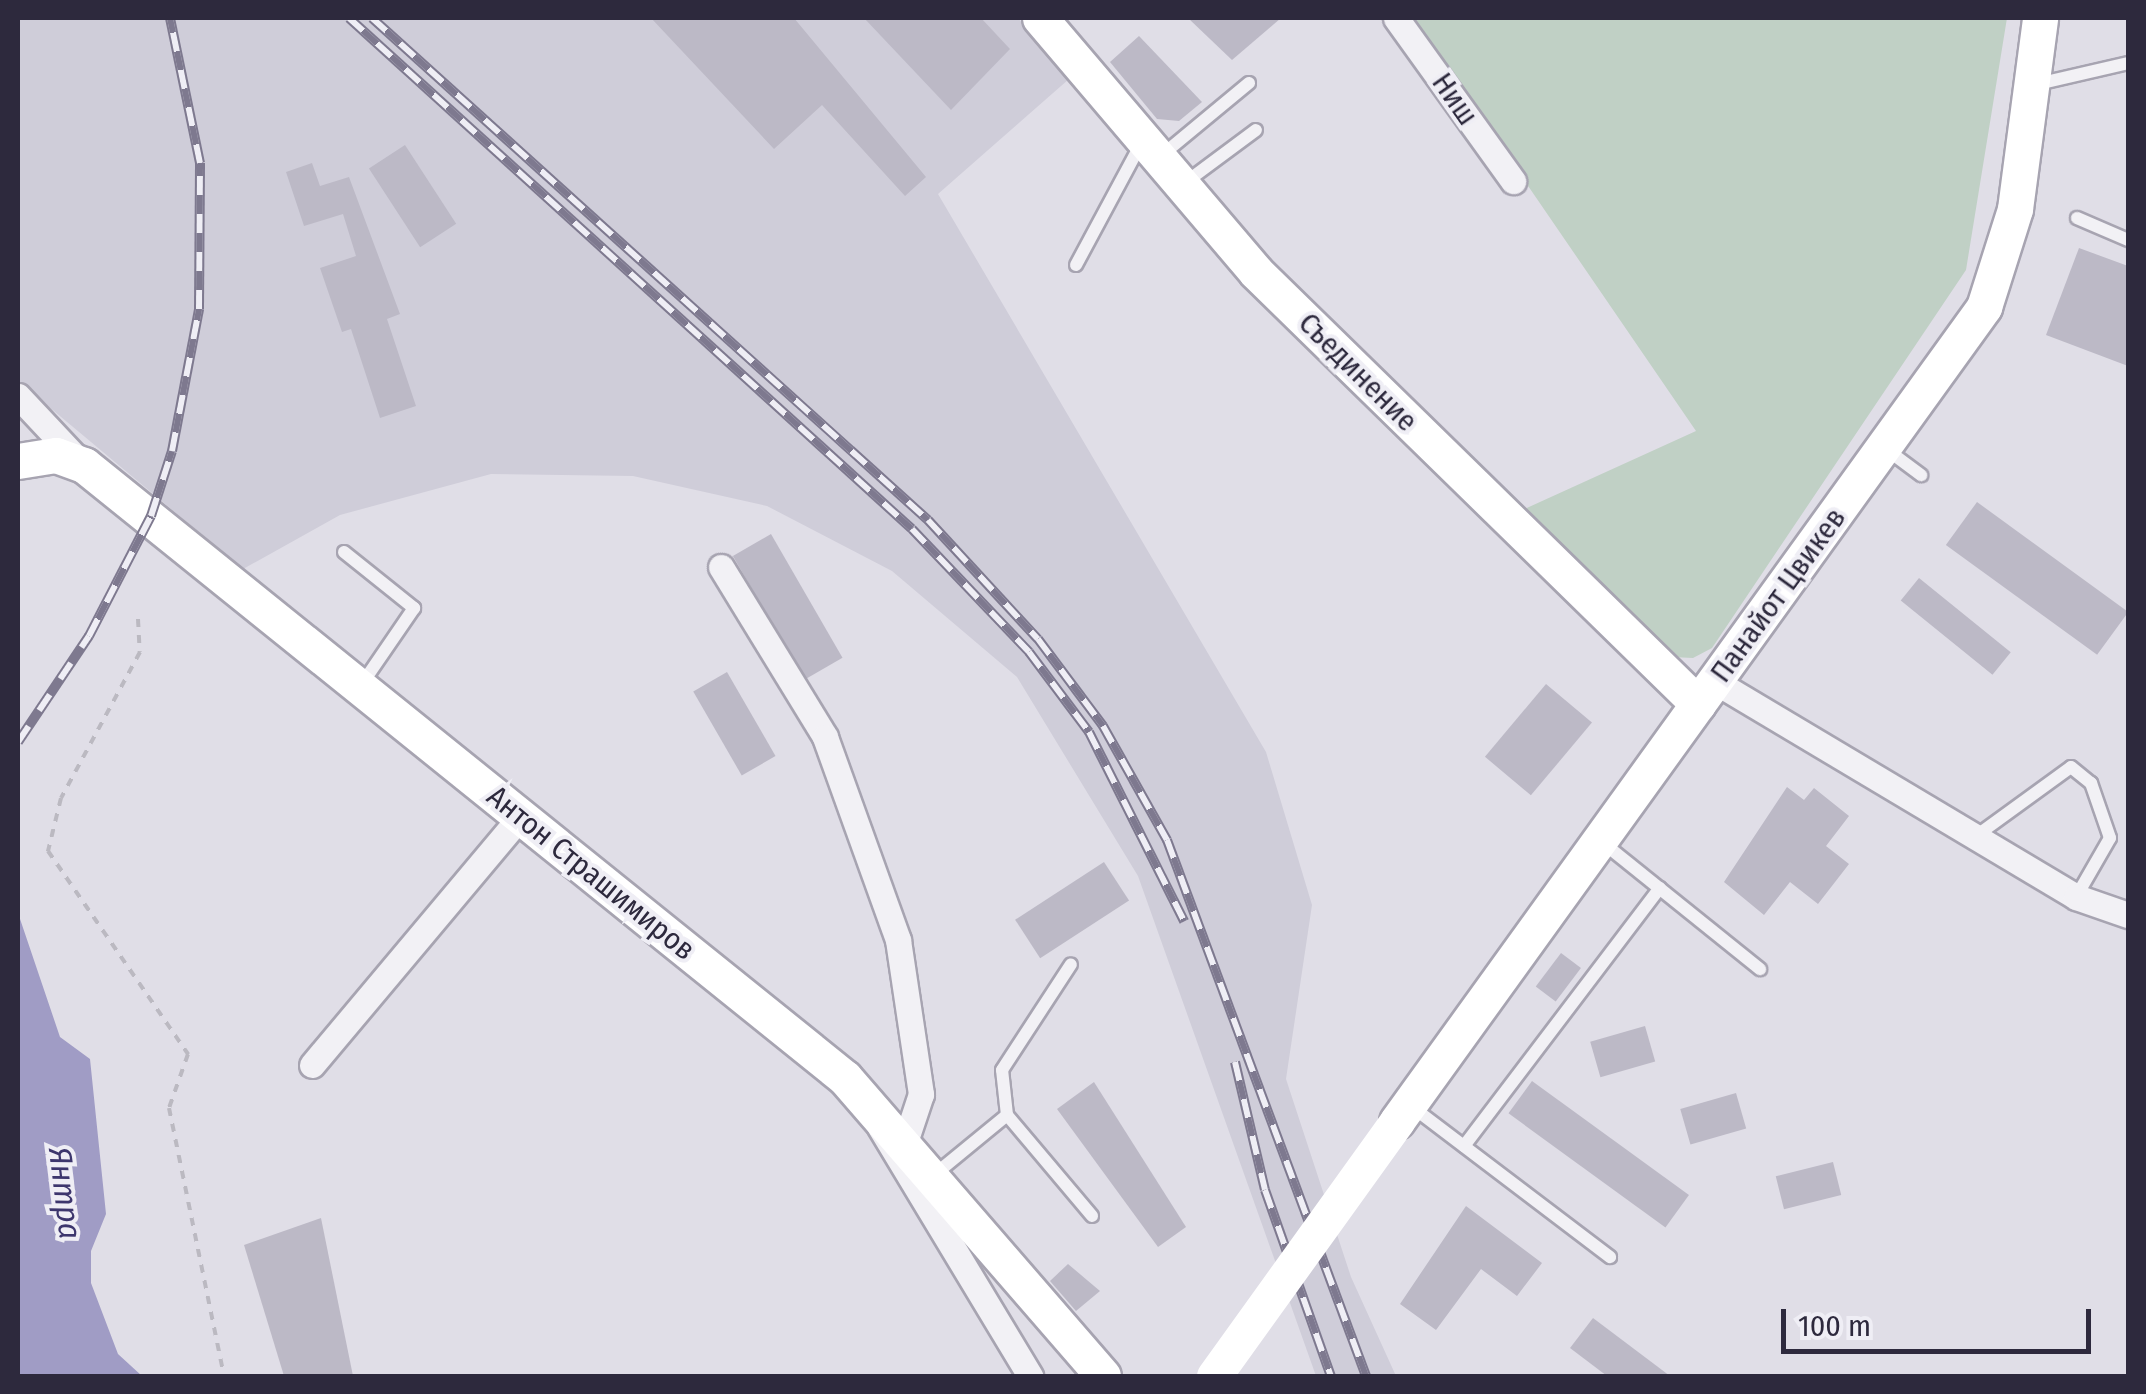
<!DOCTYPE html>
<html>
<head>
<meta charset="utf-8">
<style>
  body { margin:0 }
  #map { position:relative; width:2146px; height:1394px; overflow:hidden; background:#e0dee7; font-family:"Fira Sans Condensed",sans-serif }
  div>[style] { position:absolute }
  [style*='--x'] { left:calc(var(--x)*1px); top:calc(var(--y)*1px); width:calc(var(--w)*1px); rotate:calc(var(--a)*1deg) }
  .built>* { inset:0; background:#cfcdd9 }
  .green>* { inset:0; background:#c0d0c5 }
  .water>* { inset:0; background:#a09cc5 }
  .building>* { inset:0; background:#bcb9c6; transform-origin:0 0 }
  .path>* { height:4px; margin-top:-2px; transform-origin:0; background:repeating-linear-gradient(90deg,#bbb9c1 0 8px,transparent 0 16px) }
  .roads { filter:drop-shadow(2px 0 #a7a4b1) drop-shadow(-2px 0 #a7a4b1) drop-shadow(0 2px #a7a4b1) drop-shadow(0 -2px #a7a4b1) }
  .lane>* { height:12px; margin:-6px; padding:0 6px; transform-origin:6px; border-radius:6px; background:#f2f1f5 }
  .street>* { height:25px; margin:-12.5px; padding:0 12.5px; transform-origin:12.5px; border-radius:12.5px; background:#f2f1f5 }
  .secondary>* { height:35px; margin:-17.5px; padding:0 17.5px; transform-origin:17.5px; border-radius:17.5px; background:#fff }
  .rail>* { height:10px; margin-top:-5px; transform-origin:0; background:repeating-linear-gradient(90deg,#efeef5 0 19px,#7e798f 0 38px); box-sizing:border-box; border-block:2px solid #7e798f }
  .secondary-bridge>* { height:35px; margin:-17.5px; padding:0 17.5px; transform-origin:17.5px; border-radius:17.5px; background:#fff }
  span { translate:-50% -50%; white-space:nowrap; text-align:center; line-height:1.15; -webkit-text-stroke:8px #efeef5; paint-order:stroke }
  .street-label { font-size:30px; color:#2d293d }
  .water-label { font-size:32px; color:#3d366d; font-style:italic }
  .frame { position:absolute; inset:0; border:20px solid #2d293d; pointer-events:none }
  .scale { position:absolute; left:1781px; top:1309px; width:310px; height:45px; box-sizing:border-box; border:5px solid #2d293d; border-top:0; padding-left:12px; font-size:30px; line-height:35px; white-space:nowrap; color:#2d293d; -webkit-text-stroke:8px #efeef5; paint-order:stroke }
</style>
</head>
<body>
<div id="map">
  <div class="built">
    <div style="clip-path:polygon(18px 18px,1018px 18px,1069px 79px,938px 194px,1266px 752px,1312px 905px,1286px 1079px,1351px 1277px,1396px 1376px,1316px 1376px,1138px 876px,1017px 677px,892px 571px,767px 506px,633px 476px,491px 474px,340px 515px,243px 569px,18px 381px)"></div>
  </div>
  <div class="green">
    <div style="clip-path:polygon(1413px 18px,2007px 18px,1966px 270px,1712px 648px,1693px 658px,1672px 657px,1516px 513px,1696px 431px)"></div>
  </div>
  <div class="water">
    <div style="clip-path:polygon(18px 913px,60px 1037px,90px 1059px,106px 1214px,91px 1251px,91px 1283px,118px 1354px,142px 1376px,18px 1376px)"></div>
  </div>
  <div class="building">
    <div style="clip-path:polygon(651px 18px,794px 18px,926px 177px,905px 196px,822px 105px,774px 149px)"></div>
    <div style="clip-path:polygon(864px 18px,981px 18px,1010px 49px,951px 110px)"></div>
    <div style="clip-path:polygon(1188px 18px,1281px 18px,1232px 60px)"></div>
    <div style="clip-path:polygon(1139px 36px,1202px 102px,1179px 121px,1157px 119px,1110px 62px)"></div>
    <div style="left:405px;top:145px;width:94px;height:43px;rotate:57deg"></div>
    <div style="clip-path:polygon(312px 163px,320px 186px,349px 177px,400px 314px,387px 319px,416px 406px,380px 418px,351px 329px,342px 332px,320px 268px,356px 256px,343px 214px,304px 226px,286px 172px)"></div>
    <div style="clip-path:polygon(2079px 248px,2128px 266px,2128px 366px,2046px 335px)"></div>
    <div style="left:1977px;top:502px;width:187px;height:53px;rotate:36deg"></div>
    <div style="left:771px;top:534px;width:143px;height:44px;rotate:60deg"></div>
    <div style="left:1919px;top:578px;width:118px;height:29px;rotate:39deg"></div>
    <div style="left:727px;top:672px;width:97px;height:39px;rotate:60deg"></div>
    <div style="left:1546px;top:684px;width:60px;height:95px;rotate:40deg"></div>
    <div style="clip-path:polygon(1787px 787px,1804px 800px,1814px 788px,1849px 816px,1826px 846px,1849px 864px,1818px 904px,1790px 882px,1764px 915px,1724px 882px)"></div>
    <div style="left:1104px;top:862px;width:46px;height:106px;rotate:57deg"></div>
    <div style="left:1561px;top:953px;width:25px;height:42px;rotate:37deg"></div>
    <div style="left:1645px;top:1026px;width:37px;height:57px;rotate:74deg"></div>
    <div style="left:1532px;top:1081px;width:194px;height:40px;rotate:36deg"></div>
    <div style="clip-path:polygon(1094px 1082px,1186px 1227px,1158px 1247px,1057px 1109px)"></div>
    <div style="left:1736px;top:1093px;width:37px;height:58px;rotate:74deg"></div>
    <div style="left:1833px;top:1162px;width:34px;height:59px;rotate:76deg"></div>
    <div style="clip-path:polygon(1466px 1206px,1542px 1263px,1517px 1296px,1481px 1269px,1436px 1330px,1400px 1304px)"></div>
    <div style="clip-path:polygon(321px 1218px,353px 1376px,284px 1376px,244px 1245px)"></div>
    <div style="clip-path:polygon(1068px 1264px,1100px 1291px,1076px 1311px,1050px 1281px)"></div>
    <div style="clip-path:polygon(1593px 1318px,1670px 1376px,1607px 1376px,1570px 1348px)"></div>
  </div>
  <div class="path">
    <div style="--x:138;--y:619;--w:33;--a:87"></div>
    <div style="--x:140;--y:652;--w:166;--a:118.4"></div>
    <div style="--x:61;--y:798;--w:55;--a:103.8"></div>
    <div style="--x:48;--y:851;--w:247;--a:55.4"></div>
    <div style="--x:188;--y:1054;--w:57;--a:109.4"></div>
    <div style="--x:169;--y:1108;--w:274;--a:78.4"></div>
  </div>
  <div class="roads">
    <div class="lane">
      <div style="--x:2033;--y:85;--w:98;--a:-13"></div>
      <div style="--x:1162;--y:155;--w:113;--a:-39.6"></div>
      <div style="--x:1186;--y:182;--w:87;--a:-36.6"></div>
      <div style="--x:2077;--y:218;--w:56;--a:23.3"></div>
      <div style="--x:1076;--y:265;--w:137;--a:-61.8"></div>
      <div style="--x:1886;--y:449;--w:44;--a:36.6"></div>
      <div style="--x:344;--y:552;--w:90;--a:38.7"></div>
      <div style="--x:414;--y:608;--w:92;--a:124.4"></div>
      <div style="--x:1976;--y:836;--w:117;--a:-36"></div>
      <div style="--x:2071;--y:767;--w:26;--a:39"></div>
      <div style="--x:2091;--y:783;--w:58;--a:70.9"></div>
      <div style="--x:2110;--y:838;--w:68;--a:120"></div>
      <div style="--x:1602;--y:842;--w:203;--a:38.8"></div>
      <div style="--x:1411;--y:1106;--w:250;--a:37.2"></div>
      <div style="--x:1007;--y:1115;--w:132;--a:49.9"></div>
      <div style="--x:1464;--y:1146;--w:324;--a:-52.8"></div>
      <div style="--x:934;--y:1175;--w:94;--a:-39.4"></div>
      <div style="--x:1007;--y:1115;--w:45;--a:-96.3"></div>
      <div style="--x:1002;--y:1070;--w:126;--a:-56.9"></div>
    </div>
    <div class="street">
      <div style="--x:1396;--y:18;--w:201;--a:54.3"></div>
      <div style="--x:18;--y:396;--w:91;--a:46.8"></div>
      <div style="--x:721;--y:567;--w:199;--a:58.5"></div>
      <div style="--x:825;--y:737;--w:216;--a:70.2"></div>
      <div style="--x:898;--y:940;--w:156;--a:81.5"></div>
      <div style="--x:921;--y:1094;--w:47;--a:108.4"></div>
      <div style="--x:1714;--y:681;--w:422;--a:30.8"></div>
      <div style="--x:2076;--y:897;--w:55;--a:19.1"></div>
      <div style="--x:312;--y:1065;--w:325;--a:-50"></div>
      <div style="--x:880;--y:1127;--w:291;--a:58.9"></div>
    </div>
    <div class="secondary">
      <div style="--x:1040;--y:18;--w:333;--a:49.6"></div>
      <div style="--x:1256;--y:272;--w:618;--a:44.34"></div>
      <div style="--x:18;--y:461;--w:38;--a:-9"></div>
      <div style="--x:56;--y:455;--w:30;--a:20"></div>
      <div style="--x:84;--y:465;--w:977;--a:38.85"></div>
      <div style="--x:845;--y:1078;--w:394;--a:49.1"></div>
      <div style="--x:1397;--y:1121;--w:1004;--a:-54.2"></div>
      <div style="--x:1984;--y:307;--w:103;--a:-72.4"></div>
      <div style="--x:2015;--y:209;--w:193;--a:-82.5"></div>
    </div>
  </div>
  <div class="rail">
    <div style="--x:349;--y:18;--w:760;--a:42.23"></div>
    <div style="--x:912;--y:529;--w:170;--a:46.4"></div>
    <div style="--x:1029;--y:652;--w:100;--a:53.1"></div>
    <div style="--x:1089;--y:732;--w:212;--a:63.3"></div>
    <div style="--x:372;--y:18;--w:749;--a:42.08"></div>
    <div style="--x:928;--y:520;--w:162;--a:47.3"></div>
    <div style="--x:1038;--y:639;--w:109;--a:53.2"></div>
    <div style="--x:1103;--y:726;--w:131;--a:60.7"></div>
    <div style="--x:1167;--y:840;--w:572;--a:69.63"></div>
    <div style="--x:18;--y:742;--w:128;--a:-56.2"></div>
    <div style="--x:89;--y:636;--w:135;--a:-62.7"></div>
    <div style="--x:151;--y:516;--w:68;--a:-72.1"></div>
    <div style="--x:172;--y:451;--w:145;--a:-79.2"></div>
    <div style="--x:199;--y:309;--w:146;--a:-89.6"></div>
    <div style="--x:200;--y:163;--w:148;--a:-101.7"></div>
    <div style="--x:1235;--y:1062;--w:131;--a:76.8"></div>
    <div style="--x:1265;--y:1190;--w:197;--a:70.5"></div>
  </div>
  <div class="secondary-bridge">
    <div style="--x:1214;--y:1376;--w:314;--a:-54.3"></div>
  </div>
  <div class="street-label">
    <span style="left:1455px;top:99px;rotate:55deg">Ниш</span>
    <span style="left:1358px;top:372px;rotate:45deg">Съединение</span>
    <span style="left:1778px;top:595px;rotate:-54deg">Панайот Цвикев</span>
    <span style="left:591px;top:873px;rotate:39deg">Антон Страшимиров</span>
  </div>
  <div class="water-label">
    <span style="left:65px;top:1193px;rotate:83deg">Янтра</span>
  </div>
  <div class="frame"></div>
  <div class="scale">100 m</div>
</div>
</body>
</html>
